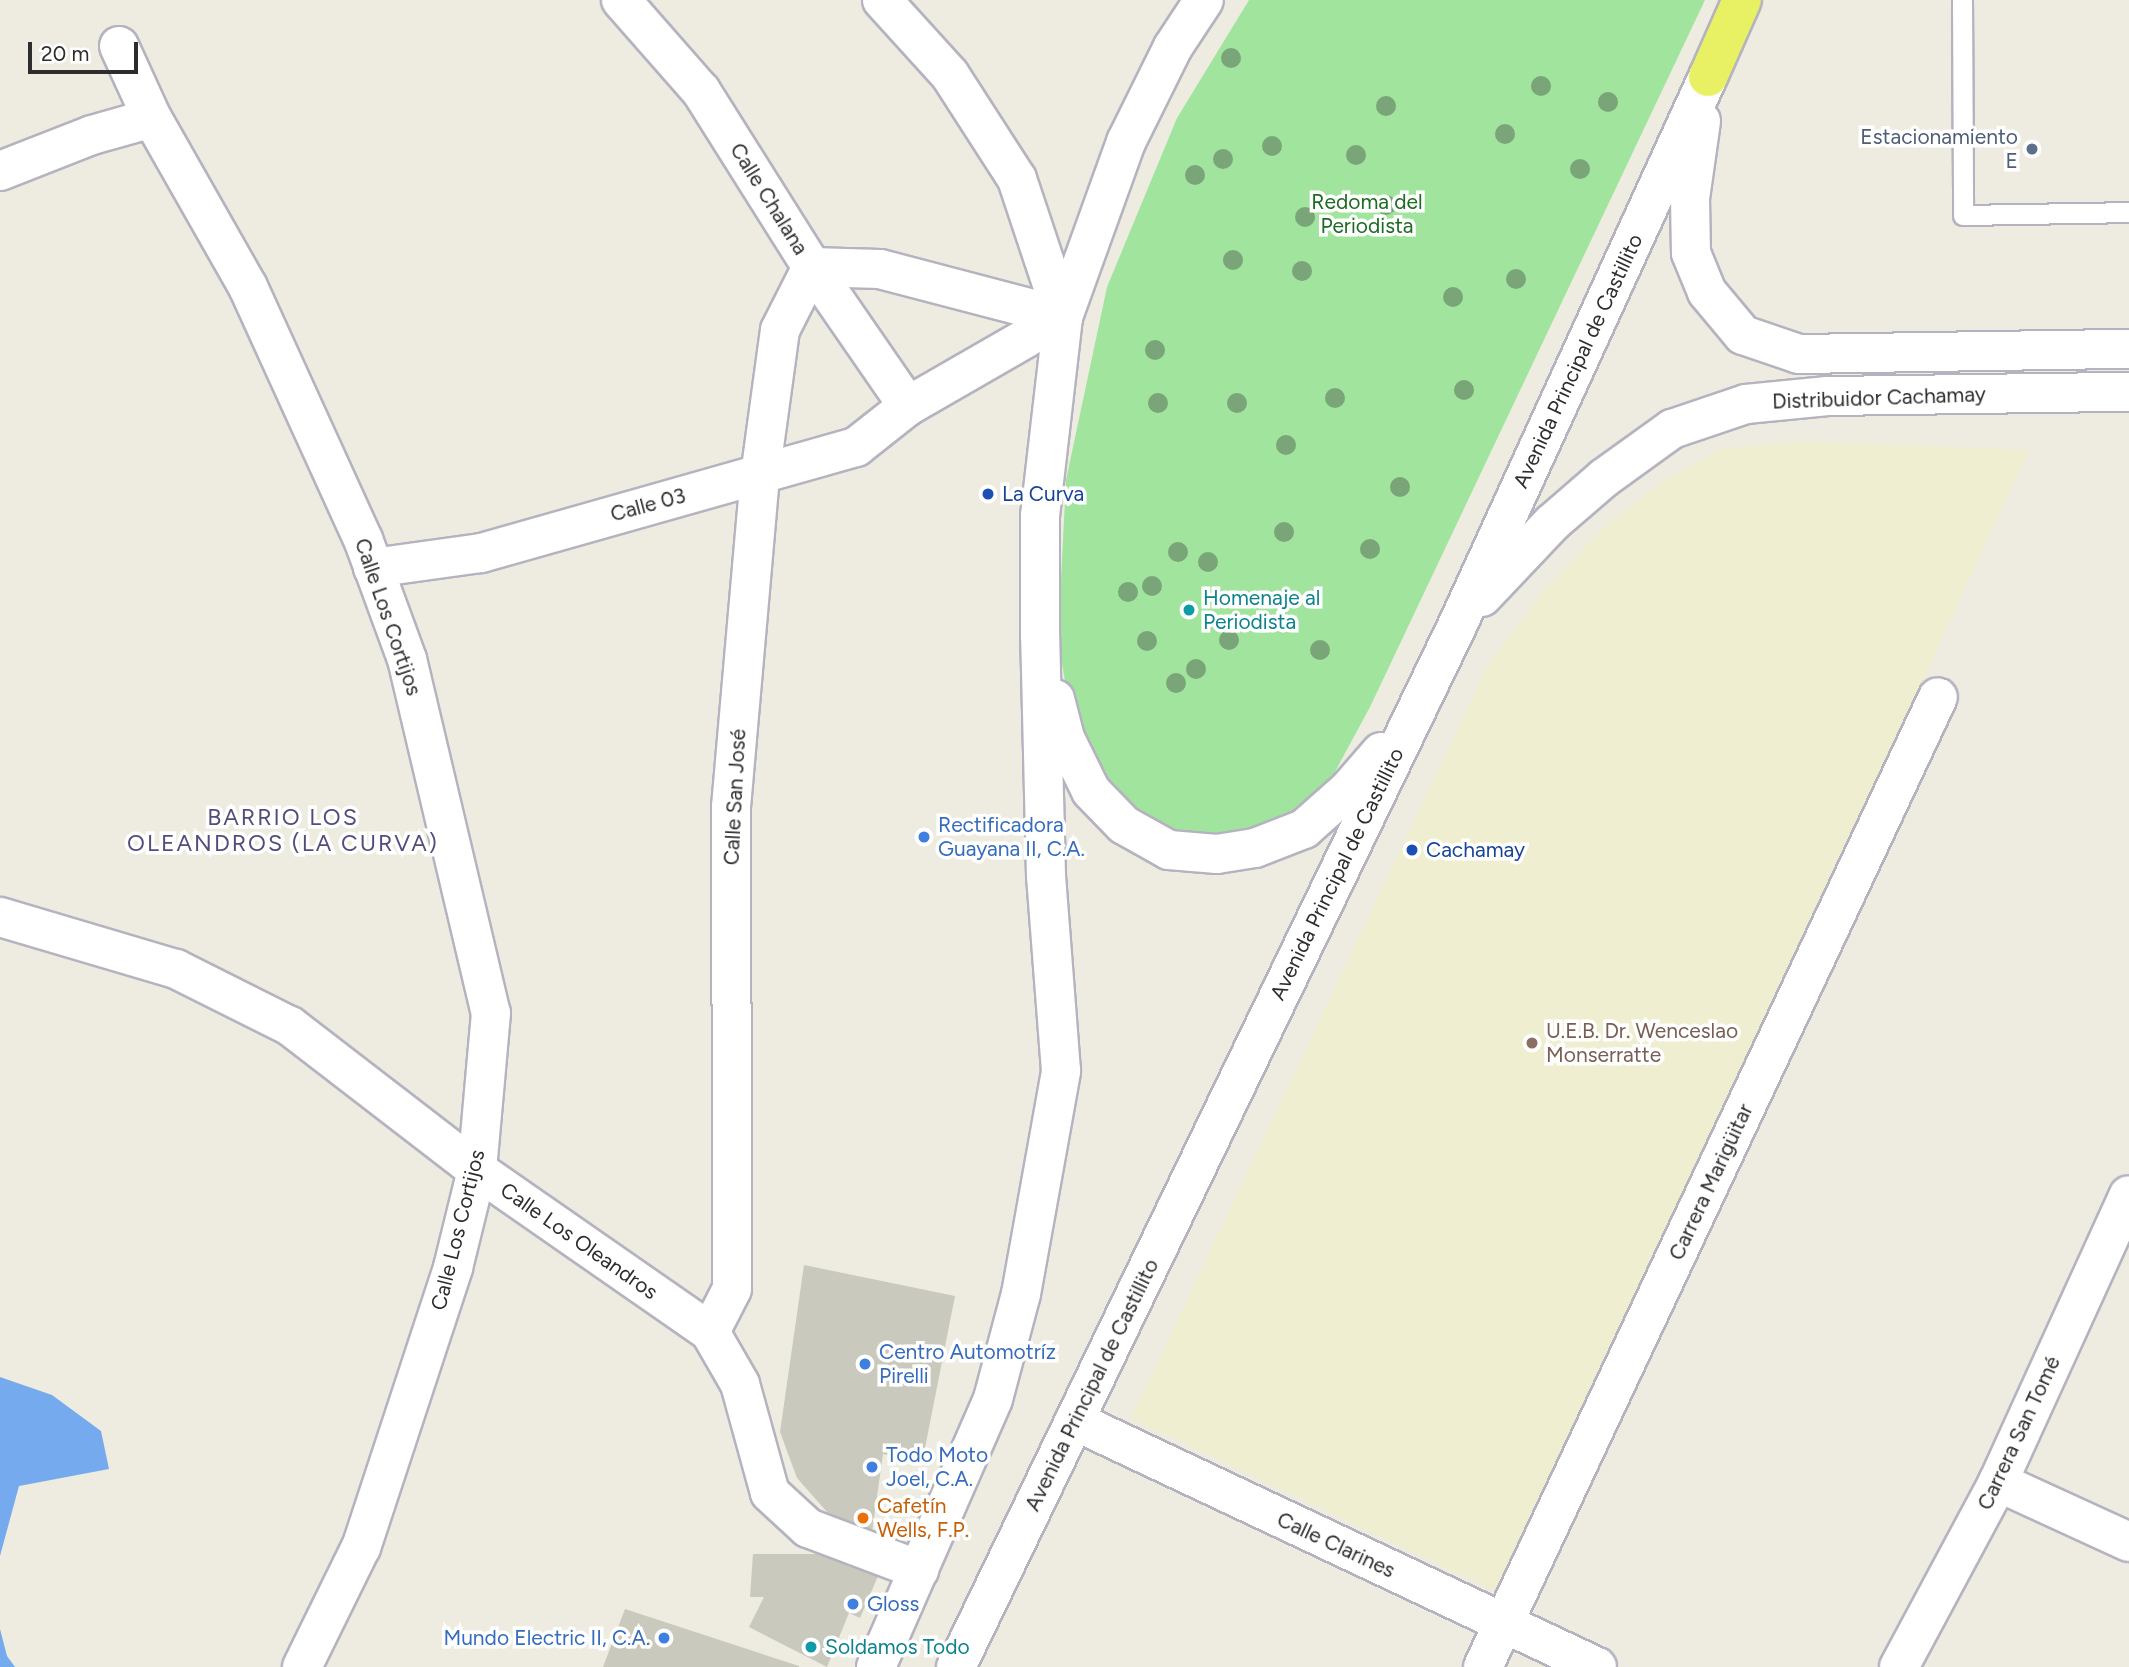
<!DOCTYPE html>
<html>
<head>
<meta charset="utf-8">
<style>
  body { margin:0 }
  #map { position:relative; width:2129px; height:1667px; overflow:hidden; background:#eeece0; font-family:Figtree,sans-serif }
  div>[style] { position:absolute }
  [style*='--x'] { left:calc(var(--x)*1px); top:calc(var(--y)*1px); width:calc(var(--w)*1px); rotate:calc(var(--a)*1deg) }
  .education>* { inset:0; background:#efeed0 }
  .green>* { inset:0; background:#a1e49d }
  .water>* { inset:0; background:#75abee }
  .building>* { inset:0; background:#cac9be }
  .roads { filter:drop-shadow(2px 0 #b5b3c0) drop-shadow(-2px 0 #b5b3c0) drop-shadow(0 2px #b5b3c0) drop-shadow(0 -2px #b5b3c0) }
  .service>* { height:19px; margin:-9.5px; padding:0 9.5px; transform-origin:9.5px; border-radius:9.5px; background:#fff }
  .minor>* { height:38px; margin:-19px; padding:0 19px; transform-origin:19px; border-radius:19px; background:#fff }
  .secondary>* { height:38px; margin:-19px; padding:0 19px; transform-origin:19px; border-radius:19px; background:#fff }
  .primary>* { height:38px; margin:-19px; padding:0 19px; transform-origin:19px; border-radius:19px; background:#e8f063 }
  .trees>* { width:20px; height:20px; margin:-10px; border-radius:50%; background:#7aa578 }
  .dots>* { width:19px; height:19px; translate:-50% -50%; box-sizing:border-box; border:4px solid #fff; border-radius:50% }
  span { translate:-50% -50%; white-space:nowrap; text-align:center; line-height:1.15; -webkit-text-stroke:7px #fff; paint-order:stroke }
  .service-label { font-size:21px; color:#4e5e75 }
  .right { translate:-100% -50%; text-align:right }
  .street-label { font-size:21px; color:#2d2d2d }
  .park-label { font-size:21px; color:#1c6b22 }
  .transit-label { font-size:21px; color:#164399 }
  .left { translate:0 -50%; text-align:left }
  .culture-label { font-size:21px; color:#0d838f }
  .shop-label { font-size:21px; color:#366cbe }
  .education-label { font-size:21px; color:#785e54 }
  .food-label { font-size:21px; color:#c56008 }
  .neighbourhood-label { font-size:23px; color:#534d7e; letter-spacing:2px }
  .scale { position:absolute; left:28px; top:42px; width:110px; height:32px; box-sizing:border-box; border:4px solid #2d2d2d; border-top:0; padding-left:9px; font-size:21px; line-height:24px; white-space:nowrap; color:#2d2d2d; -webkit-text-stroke:5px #fff; paint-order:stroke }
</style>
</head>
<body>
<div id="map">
  <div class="education">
    <div style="clip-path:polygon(1802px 441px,2029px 450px,1501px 1594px,1131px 1418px,1487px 667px,1541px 594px,1606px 525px,1663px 481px,1720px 449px)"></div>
  </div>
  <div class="green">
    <div style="clip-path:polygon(1249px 0,1705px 0,1370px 707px,1304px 829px,1217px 854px,1123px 808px,1073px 729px,1058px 640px,1066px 480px,1107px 287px,1177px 118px)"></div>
  </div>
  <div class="water">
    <div style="clip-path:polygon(0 1377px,52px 1395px,101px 1431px,109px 1469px,19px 1486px,0 1556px)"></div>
    <div style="clip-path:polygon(0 1629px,7px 1656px,15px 1667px,0 1667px)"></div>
  </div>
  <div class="building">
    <div style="clip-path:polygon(804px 1265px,955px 1296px,922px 1463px,883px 1454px,872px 1532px,835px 1521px,797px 1478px,780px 1432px)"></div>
    <div style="clip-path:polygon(753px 1554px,827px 1554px,878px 1576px,860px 1618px,849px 1613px,827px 1667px,749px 1627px,764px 1597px,750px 1597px)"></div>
    <div style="clip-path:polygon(625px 1609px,799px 1666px,799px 1667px,603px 1667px)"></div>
  </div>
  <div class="roads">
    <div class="service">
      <div style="--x:1962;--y:0;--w:215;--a:89.7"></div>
      <div style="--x:1963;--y:215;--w:166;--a:-1"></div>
    </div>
    <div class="minor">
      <div style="--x:621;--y:0;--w:121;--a:48.7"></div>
      <div style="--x:701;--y:91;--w:208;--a:57.8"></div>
      <div style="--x:812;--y:267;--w:169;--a:55.4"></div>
      <div style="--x:882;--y:0;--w:101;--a:47.8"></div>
      <div style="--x:950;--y:75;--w:124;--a:57.2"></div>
      <div style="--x:1017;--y:179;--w:145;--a:71.6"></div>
      <div style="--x:119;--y:46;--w:79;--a:65.4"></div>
      <div style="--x:152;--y:118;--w:194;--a:60.4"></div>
      <div style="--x:248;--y:287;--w:277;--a:65.5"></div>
      <div style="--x:363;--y:539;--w:128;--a:69.9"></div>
      <div style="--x:407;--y:659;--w:364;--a:76.7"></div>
      <div style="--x:491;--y:1013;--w:158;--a:95.1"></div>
      <div style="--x:477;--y:1170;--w:101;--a:103.8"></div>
      <div style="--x:453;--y:1268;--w:294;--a:108.2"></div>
      <div style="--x:361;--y:1547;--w:134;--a:116.2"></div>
      <div style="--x:0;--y:171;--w:99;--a:-21.4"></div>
      <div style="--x:92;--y:135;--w:62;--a:-15.8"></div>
      <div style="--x:373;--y:568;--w:109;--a:-7.9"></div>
      <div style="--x:481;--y:553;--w:390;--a:-15.8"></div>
      <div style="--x:856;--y:447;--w:66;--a:-38.3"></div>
      <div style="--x:908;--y:406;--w:179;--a:-29.9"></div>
      <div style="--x:0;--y:917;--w:184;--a:16.5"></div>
      <div style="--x:176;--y:969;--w:127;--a:26.6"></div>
      <div style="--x:290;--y:1026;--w:236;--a:37.6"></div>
      <div style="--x:477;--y:1170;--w:284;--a:34.8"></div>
      <div style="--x:710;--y:1332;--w:60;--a:60"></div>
      <div style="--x:740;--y:1384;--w:113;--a:74.6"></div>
      <div style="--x:770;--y:1493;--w:52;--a:42.6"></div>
      <div style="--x:808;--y:1528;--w:119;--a:20.7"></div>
      <div style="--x:710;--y:1332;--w:48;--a:-62.9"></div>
      <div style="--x:732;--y:1289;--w:482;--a:-90.1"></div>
      <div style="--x:731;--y:807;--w:332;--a:-85"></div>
      <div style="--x:760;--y:476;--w:147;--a:-82.2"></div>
      <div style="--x:780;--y:330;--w:71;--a:-63.1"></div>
      <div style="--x:812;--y:267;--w:68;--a:1.7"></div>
      <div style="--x:880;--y:269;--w:189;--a:14.7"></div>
      <div style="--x:1075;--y:1421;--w:577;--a:25.23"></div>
      <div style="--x:1998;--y:1482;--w:144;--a:24.6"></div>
      <div style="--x:1483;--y:1667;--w:1071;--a:-64.87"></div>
      <div style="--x:1899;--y:1667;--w:210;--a:-61.8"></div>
      <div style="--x:1998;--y:1482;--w:315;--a:-65.5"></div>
    </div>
    <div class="secondary">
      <div style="--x:1701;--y:121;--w:78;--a:98.1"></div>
      <div style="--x:1690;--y:198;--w:55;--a:89"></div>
      <div style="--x:1691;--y:253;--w:42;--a:67.7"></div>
      <div style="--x:1707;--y:292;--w:56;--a:50.1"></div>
      <div style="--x:1743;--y:335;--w:59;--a:18.7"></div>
      <div style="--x:1799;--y:354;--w:330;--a:-0.9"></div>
      <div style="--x:1482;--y:597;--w:102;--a:-46.6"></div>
      <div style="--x:1552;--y:523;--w:69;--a:-40.9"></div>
      <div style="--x:1604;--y:478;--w:84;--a:-35.8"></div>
      <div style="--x:1672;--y:429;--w:78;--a:-18.7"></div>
      <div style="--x:1746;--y:404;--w:82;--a:-5.6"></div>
      <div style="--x:1828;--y:396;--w:301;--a:-0.8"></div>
      <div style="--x:1055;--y:699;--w:40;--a:75.6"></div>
      <div style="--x:1065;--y:738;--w:59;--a:63.9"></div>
      <div style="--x:1091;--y:791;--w:47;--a:45.9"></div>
      <div style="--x:1124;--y:825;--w:51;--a:29.1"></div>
      <div style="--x:1169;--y:850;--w:48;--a:4.8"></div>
      <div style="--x:1217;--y:854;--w:38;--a:-9"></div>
      <div style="--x:1255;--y:848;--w:53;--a:-21.2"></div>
      <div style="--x:1304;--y:829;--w:60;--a:-41.6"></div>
      <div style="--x:1349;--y:789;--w:49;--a:-49.1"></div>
      <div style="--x:876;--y:1667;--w:292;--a:-66.4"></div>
      <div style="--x:993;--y:1399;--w:109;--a:-75.1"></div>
      <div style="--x:1021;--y:1294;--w:227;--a:-79.8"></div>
      <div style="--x:1061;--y:1071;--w:196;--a:-94.4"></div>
      <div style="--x:1046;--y:876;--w:240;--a:-91.4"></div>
      <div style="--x:1040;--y:636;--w:120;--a:-90"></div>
      <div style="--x:1040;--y:516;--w:200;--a:-83.4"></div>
      <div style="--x:1063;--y:317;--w:186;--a:-70.2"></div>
      <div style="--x:1126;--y:142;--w:106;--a:-63.7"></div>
      <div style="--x:1173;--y:47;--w:56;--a:-56.6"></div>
      <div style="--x:956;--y:1667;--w:1158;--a:-64.3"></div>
      <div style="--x:1458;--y:624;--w:601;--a:-65.44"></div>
    </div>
    <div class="primary">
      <div style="--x:1708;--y:77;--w:84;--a:-66.2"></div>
    </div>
  </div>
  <div class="trees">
    <div style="left:1231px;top:58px"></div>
    <div style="left:1541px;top:86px"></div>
    <div style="left:1608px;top:102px"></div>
    <div style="left:1386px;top:106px"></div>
    <div style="left:1505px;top:134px"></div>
    <div style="left:1272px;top:146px"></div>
    <div style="left:1356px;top:155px"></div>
    <div style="left:1223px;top:159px"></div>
    <div style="left:1580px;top:169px"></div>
    <div style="left:1195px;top:175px"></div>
    <div style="left:1386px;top:205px"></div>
    <div style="left:1305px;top:217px"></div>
    <div style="left:1233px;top:260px"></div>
    <div style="left:1302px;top:271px"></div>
    <div style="left:1516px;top:279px"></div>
    <div style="left:1453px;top:297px"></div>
    <div style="left:1155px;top:350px"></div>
    <div style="left:1464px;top:390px"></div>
    <div style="left:1335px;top:398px"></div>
    <div style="left:1158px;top:403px"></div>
    <div style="left:1237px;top:403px"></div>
    <div style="left:1286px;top:445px"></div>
    <div style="left:1400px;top:487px"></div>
    <div style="left:1284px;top:532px"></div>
    <div style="left:1370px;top:549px"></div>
    <div style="left:1178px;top:552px"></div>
    <div style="left:1208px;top:562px"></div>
    <div style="left:1152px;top:586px"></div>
    <div style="left:1128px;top:592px"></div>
    <div style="left:1229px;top:640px"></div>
    <div style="left:1147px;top:641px"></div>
    <div style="left:1320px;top:650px"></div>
    <div style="left:1196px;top:669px"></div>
    <div style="left:1176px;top:683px"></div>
  </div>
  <div class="dots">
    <div style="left:2032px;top:149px;background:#5c6f8a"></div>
    <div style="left:988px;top:494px;background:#1a4fb4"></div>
    <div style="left:1189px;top:610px;background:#0f9aa8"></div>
    <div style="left:924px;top:837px;background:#3f7fe0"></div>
    <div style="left:1412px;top:850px;background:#1a4fb4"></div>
    <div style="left:1532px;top:1043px;background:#8d6e63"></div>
    <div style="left:865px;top:1364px;background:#3f7fe0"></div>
    <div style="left:872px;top:1467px;background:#3f7fe0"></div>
    <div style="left:863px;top:1518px;background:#e8710a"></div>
    <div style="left:853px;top:1604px;background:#3f7fe0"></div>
    <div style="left:664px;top:1638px;background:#3f7fe0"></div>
    <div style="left:811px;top:1647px;background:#0f9aa8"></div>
  </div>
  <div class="service-label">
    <span class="right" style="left:2018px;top:149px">Estacionamiento<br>E</span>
  </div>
  <div class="street-label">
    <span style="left:769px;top:199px;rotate:58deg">Calle Chalana</span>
    <span style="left:1578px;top:361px;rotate:-65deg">Avenida Principal de Castillito</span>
    <span style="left:1879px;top:398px;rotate:-2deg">Distribuidor Cachamay</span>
    <span style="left:648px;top:505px;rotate:-15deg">Calle 03</span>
    <span style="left:388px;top:617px;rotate:71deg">Calle Los Cortijos</span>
    <span style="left:735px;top:797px;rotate:-87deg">Calle San José</span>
    <span style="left:1337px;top:874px;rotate:-64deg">Avenida Principal de Castillito</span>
    <span style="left:1711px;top:1182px;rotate:-65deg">Carrera Marigüitar</span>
    <span style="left:458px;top:1230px;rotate:-76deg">Calle Los Cortijos</span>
    <span style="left:579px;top:1241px;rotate:35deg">Calle Los Oleandros</span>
    <span style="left:1092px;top:1385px;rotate:-64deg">Avenida Principal de Castillito</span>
    <span style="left:2019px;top:1433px;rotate:-65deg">Carrera San Tomé</span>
    <span style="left:1336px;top:1545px;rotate:25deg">Calle Clarines</span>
  </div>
  <div class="park-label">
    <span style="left:1367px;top:214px">Redoma del<br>Periodista</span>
  </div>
  <div class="transit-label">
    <span class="left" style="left:1002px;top:494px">La Curva</span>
    <span class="left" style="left:1426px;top:850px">Cachamay</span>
  </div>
  <div class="culture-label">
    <span class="left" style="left:1203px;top:610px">Homenaje al<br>Periodista</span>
    <span class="left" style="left:825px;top:1647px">Soldamos Todo</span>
  </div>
  <div class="shop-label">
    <span class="left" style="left:938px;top:837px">Rectificadora<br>Guayana II, C.A.</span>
    <span class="left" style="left:879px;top:1364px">Centro Automotríz<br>Pirelli</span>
    <span class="left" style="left:886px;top:1467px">Todo Moto<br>Joel, C.A.</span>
    <span class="left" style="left:867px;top:1604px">Gloss</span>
    <span class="right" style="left:650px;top:1638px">Mundo Electric II, C.A.</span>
  </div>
  <div class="education-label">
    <span class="left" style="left:1546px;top:1043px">U.E.B. Dr. Wenceslao<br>Monserratte</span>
  </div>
  <div class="food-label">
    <span class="left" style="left:877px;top:1518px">Cafetín<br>Wells, F.P.</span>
  </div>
  <div class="neighbourhood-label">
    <span style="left:283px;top:830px">BARRIO LOS<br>OLEANDROS (LA CURVA)</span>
  </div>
  <div class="scale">20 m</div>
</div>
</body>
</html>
